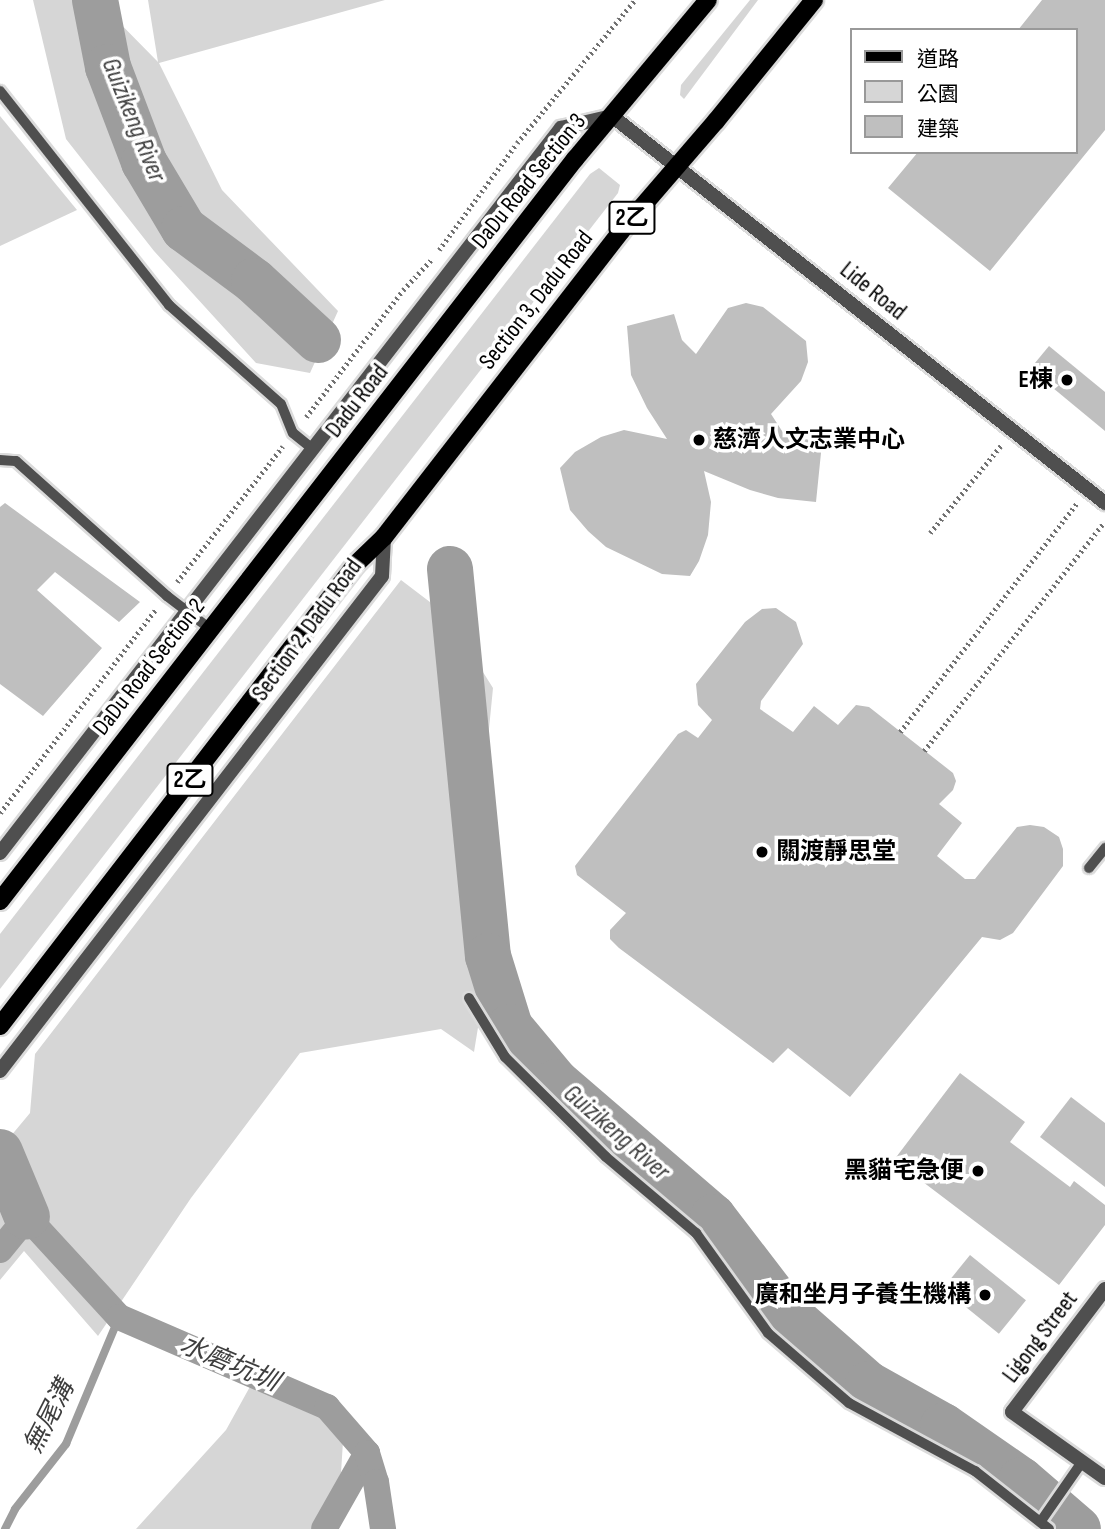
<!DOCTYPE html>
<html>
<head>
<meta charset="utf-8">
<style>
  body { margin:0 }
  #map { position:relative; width:1105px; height:1529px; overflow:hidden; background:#fff; font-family:"Sofia Sans Condensed","Noto Sans TC",sans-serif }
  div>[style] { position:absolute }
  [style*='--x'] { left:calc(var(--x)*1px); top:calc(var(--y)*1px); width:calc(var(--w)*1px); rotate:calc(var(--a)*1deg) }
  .green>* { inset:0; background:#d6d6d6 }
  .stream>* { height:8px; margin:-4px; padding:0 4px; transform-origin:4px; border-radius:4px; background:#9d9d9d }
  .canal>* { height:26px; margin:-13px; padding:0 13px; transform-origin:13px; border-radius:13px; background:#9d9d9d }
  .river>* { height:46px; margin:-23px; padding:0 23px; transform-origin:23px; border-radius:23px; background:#9d9d9d }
  .building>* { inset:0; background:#bfbfbf; transform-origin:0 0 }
  .path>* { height:4.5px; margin-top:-2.25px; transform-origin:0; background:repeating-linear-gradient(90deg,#717171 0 2px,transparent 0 5.5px) }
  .roads { filter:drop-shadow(2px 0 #dbdbdb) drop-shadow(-2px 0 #dbdbdb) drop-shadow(0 2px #dbdbdb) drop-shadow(0 -2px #dbdbdb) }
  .service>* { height:10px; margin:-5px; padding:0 5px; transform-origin:5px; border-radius:5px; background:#4f4f4f }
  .minor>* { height:14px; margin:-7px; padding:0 7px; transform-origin:7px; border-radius:7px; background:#4f4f4f }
  .primary>* { height:18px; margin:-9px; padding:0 9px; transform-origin:9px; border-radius:9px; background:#000 }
  .dots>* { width:19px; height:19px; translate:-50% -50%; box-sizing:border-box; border:4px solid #fff; border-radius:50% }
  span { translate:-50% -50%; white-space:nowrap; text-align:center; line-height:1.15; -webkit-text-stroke:7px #fff; paint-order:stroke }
  .shield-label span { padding:2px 5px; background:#fff; border:2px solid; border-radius:5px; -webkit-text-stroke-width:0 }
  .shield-label { font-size:23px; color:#000; font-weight:700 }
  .street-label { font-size:24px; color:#000 }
  .poi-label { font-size:24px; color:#000; font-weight:700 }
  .right { translate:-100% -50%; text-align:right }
  .left { translate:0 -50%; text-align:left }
  .water-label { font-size:26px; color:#3e3e3e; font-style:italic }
  .legend { position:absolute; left:850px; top:28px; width:228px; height:126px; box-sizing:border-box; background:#fff; border:2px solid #999; margin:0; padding:9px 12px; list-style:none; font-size:21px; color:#000 }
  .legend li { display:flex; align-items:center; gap:14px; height:35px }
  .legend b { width:35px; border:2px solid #999 }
</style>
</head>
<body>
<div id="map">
  <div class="green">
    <div style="clip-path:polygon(33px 0,97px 0,158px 62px,148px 0,385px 0,159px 63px,222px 190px,338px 311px,310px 373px,256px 363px,154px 251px,66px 139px)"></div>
    <div style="clip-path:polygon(750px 0,758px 0,684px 99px,680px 95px,681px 85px)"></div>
    <div style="clip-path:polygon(0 116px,77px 210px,0 246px)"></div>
    <div style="clip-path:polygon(599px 168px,620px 185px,618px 193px,0 989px,0 934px,590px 174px)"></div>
    <div style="clip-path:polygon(401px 580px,447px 615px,493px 688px,484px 780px,462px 888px,482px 1003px,474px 1052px,441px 1029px,300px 1053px,191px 1198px,98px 1336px,24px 1251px,0 1280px,0 1149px,30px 1113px,35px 1054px)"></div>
    <div style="clip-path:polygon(262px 1365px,345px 1410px,341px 1473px,313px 1529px,136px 1529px,226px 1430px)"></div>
  </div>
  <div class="stream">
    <div style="--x:5;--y:1529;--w:22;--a:-63"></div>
    <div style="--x:15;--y:1509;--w:83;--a:-51.9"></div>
    <div style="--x:66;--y:1444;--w:138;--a:-67.3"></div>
  </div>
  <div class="canal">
    <div style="--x:0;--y:1250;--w:43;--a:-50.7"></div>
    <div style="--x:27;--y:1217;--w:136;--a:47.4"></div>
    <div style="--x:119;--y:1317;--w:227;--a:23.4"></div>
    <div style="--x:327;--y:1407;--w:61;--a:49"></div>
    <div style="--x:367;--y:1453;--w:87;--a:119.5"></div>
    <div style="--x:367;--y:1453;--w:30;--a:73"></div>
    <div style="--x:376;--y:1482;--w:48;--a:81.5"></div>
  </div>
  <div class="river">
    <div style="--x:95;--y:0;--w:68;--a:79"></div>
    <div style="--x:108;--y:67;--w:102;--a:69.2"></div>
    <div style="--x:144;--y:162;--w:78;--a:59.2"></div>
    <div style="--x:184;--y:229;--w:87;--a:36.6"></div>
    <div style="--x:254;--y:281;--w:87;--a:42.7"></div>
    <div style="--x:450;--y:569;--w:389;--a:84.4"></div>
    <div style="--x:488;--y:956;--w:74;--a:72.8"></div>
    <div style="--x:510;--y:1027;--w:72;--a:50.1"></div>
    <div style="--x:556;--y:1082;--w:207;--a:40.7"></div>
    <div style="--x:713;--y:1217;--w:120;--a:52.5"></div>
    <div style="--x:786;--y:1312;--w:109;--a:41.3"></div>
    <div style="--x:868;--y:1384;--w:86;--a:29.2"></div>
    <div style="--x:943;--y:1426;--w:95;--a:34.7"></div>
    <div style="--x:1021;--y:1480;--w:75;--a:40.7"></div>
    <div style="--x:0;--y:1152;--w:70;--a:67.4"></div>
  </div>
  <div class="building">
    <div style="clip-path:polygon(1042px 0,1105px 0,1105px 130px,990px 271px,888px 188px,918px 152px,1075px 152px,1075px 30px,1018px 30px)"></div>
    <div style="clip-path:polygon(746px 303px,763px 307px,806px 341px,808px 362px,801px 381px,771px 414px,784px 434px,822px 443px,816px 502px,778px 498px,750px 490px,704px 471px,711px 502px,708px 535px,699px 561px,690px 576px,662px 574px,606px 547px,588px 531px,570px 510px,560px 468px,575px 452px,601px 437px,624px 430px,667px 439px,647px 408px,631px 375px,627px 326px,674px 314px,682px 340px,696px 354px,728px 308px)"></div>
    <div style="clip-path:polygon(1049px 346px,1105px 392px,1105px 431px,1030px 369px)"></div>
    <div style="clip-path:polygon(5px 503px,140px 602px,119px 622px,55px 572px,37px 590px,102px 648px,43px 716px,0 684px,0 507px)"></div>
    <div style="clip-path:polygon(776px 608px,796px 622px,803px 644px,761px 701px,760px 709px,793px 732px,814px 706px,838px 725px,856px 705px,869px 707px,953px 773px,956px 781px,953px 790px,939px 804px,962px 823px,937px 856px,965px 879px,975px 879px,1017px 827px,1030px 825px,1044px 827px,1059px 837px,1063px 849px,1063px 866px,1013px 933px,1000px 940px,982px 937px,850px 1097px,788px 1048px,773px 1063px,619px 948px,610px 939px,610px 930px,626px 913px,577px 875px,575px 866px,678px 734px,686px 730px,698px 738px,712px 720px,698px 705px,696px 684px,745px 622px,762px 609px)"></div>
    <div style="clip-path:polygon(960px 1073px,1025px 1122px,1010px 1142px,1070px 1187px,1074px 1181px,1105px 1205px,1105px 1225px,1059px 1285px,894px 1160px)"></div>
    <div style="clip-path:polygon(1071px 1097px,1105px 1123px,1105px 1187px,1040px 1137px)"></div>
    <div style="left:970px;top:1255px;width:72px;height:43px;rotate:39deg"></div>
  </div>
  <div class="path">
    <div style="--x:439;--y:250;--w:132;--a:-53.9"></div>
    <div style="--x:517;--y:143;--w:185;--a:-50.5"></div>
    <div style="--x:306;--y:417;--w:160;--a:-52.6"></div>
    <div style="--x:403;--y:290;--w:41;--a:-47"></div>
    <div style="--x:930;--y:533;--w:114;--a:-51"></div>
    <div style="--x:177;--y:582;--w:172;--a:-52.1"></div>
    <div style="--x:900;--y:732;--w:289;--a:-52.3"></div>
    <div style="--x:924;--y:751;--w:291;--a:-51.8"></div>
    <div style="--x:0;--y:813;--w:257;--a:-52.6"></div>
  </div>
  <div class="roads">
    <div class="service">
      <div style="--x:0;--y:91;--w:273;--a:51.7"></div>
      <div style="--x:169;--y:305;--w:149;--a:41.5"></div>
      <div style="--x:281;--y:404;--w:31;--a:68"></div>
      <div style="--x:293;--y:433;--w:26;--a:39"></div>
      <div style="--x:0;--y:460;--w:16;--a:4"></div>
      <div style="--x:16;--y:461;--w:203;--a:41.8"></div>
      <div style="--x:167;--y:596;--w:53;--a:37.3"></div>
      <div style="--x:1089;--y:868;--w:26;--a:-51"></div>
      <div style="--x:469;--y:998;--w:69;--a:58.6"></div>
      <div style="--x:505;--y:1057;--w:142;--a:44.7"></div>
      <div style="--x:606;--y:1157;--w:118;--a:40.2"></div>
      <div style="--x:696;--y:1233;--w:123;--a:54.2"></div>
      <div style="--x:768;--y:1333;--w:107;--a:40.8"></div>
      <div style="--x:849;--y:1403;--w:143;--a:28.4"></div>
      <div style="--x:975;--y:1471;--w:94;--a:38.1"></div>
      <div style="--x:1041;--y:1521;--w:72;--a:-55.2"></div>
    </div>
    <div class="minor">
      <div style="--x:0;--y:853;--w:917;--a:-52.27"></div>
      <div style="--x:561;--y:128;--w:52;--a:-13.2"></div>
      <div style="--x:612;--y:116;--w:627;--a:38.13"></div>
      <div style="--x:0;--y:1071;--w:625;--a:-52.34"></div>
      <div style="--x:382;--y:576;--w:39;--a:-87"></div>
      <div style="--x:1105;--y:1289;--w:154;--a:127.1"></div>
      <div style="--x:1012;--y:1412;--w:114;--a:35.4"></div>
    </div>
    <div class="primary">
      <div style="--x:0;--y:901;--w:939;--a:-52.23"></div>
      <div style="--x:575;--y:159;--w:207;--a:-50.1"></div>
      <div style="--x:0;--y:1026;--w:583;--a:-52.38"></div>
      <div style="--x:356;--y:564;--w:39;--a:-44"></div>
      <div style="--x:384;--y:537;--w:387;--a:-52.2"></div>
      <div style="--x:621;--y:231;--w:145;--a:-49.2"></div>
      <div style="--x:716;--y:121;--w:156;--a:-51"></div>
    </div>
  </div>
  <div class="dots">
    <div style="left:1067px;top:380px;background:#000"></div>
    <div style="left:699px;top:440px;background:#000"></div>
    <div style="left:762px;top:852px;background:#000"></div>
    <div style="left:978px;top:1171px;background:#000"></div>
    <div style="left:985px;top:1295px;background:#000"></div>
  </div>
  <div class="shield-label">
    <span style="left:632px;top:218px">2乙</span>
    <span style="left:190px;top:780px">2乙</span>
  </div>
  <div class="street-label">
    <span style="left:529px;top:181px;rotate:-51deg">DaDu Road Section 3</span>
    <span style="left:873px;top:291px;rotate:39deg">Lide Road</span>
    <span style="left:536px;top:300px;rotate:-52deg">Section 3, Dadu Road</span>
    <span style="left:357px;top:401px;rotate:-52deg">Dadu Road</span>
    <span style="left:307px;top:630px;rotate:-54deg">Section 2, Dadu Road</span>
    <span style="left:149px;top:667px;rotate:-52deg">DaDu Road Section 2</span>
    <span style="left:1040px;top:1337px;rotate:-53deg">Ligong Street</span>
  </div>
  <div class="poi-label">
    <span class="right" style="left:1053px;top:380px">E棟</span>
    <span class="left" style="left:713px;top:440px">慈濟人文志業中心</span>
    <span class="left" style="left:776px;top:852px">關渡靜思堂</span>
    <span class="right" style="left:964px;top:1171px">黑貓宅急便</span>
    <span class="right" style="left:971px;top:1295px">廣和坐月子養生機構</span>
  </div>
  <div class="water-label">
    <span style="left:133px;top:120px;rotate:68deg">Guizikeng River</span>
    <span style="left:616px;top:1133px;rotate:41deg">Guizikeng River</span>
    <span style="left:229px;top:1364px;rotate:23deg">水磨坑圳</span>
    <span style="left:50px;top:1417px;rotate:-63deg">無尾溝</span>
  </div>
  <ul class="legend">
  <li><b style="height:9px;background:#000"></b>道路</li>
  <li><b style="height:19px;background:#d6d6d6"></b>公園</li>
  <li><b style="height:19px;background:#bfbfbf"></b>建築</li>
  </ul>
</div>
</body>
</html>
